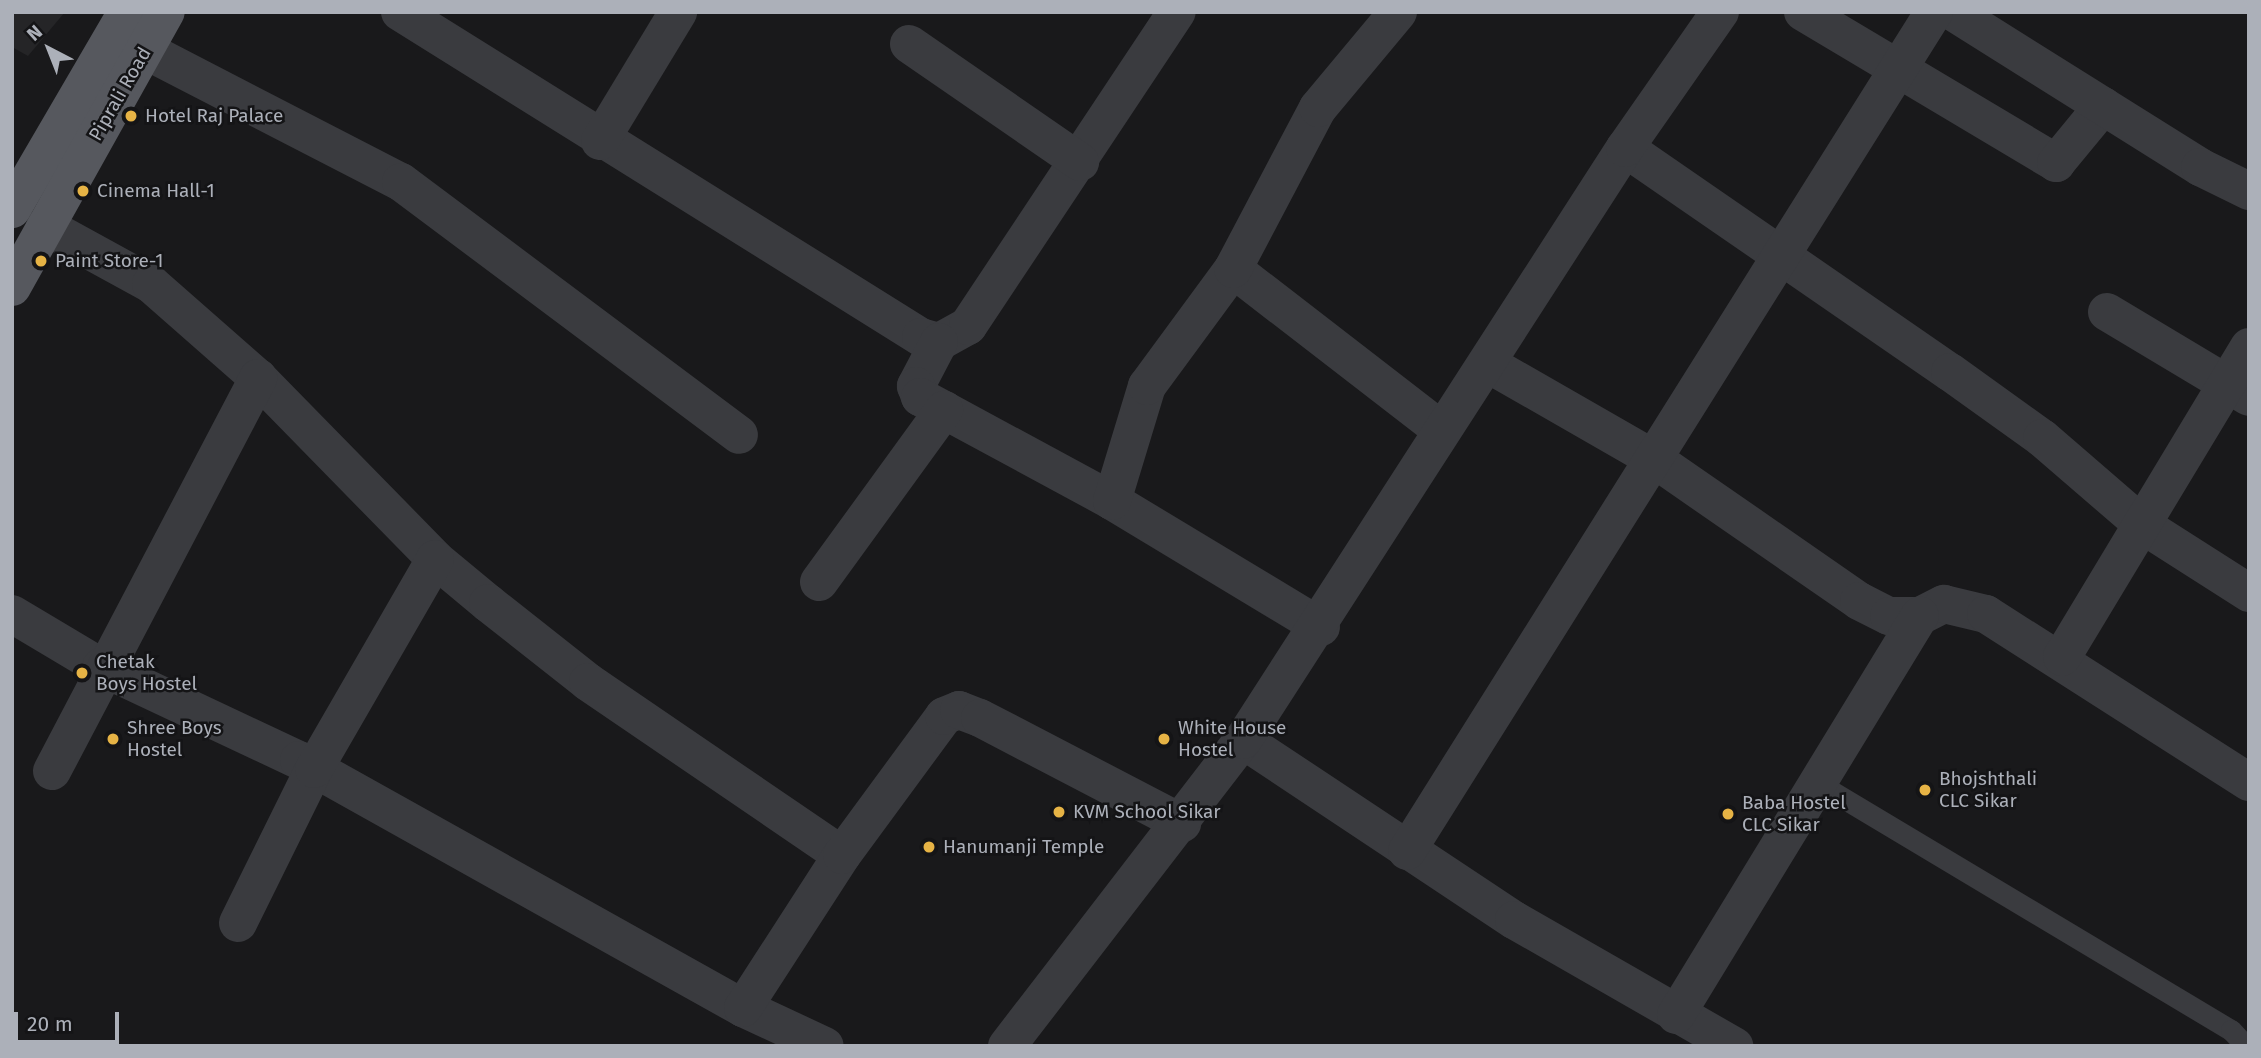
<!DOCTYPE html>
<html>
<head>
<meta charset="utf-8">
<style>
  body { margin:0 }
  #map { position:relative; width:2261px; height:1058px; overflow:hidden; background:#19191b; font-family:"Fira Sans",sans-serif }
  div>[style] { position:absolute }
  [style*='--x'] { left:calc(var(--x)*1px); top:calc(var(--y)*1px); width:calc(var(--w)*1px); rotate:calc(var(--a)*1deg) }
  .built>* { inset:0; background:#252527 }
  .lane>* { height:21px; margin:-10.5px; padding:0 10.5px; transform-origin:10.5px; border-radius:10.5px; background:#3a3b3f }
  .street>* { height:38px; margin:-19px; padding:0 19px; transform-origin:19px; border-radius:19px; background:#3a3b3f }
  .primary>* { height:38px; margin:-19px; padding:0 19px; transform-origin:19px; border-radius:19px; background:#56585e }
  .dots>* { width:19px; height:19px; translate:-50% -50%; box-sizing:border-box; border:4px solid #141416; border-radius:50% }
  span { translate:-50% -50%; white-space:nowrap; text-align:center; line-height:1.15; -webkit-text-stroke:5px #141416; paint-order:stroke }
  .street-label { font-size:19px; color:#acb0b9 }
  .poi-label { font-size:19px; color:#acb0b9 }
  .left { translate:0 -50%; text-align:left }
  .frame { position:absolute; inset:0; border:14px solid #acb0b9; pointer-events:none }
  .north { position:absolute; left:14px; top:14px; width:70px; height:70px; -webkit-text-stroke:5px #141416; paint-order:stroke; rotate:318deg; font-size:19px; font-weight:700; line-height:28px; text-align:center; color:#acb0b9 }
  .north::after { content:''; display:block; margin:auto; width:24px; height:32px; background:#acb0b9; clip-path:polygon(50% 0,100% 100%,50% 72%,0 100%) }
  .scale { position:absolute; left:14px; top:1012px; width:105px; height:32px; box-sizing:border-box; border:4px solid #acb0b9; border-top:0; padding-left:9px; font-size:21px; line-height:24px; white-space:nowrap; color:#acb0b9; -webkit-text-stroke:5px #141416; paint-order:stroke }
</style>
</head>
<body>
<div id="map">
  <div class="built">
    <div style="clip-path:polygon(12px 12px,65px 12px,28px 56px,12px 47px)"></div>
  </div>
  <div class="lane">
    <div style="--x:1818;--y:783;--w:481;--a:30.9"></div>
    <div style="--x:2231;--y:1030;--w:22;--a:47"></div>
  </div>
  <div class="street">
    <div style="--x:400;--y:12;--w:614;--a:31.96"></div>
    <div style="--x:921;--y:337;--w:19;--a:16"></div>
    <div style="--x:939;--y:342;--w:33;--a:-29"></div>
    <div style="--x:968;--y:326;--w:377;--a:-56.4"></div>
    <div style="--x:1803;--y:12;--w:295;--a:30.8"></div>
    <div style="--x:2056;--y:163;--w:74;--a:-50.5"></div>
    <div style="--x:1953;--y:12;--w:292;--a:32.1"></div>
    <div style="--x:2200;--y:167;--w:55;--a:26.1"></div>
    <div style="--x:909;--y:44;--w:208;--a:34.6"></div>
    <div style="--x:145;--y:50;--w:288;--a:27.3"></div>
    <div style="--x:401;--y:182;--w:422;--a:36.8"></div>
    <div style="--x:600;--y:141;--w:151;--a:-58.8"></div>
    <div style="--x:1625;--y:148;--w:395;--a:34.6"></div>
    <div style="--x:1950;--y:372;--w:113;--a:35.7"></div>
    <div style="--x:2042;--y:438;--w:135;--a:40.8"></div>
    <div style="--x:2144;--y:526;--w:125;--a:32.5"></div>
    <div style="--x:45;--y:226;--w:121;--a:28.7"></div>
    <div style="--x:151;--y:284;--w:142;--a:41.3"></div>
    <div style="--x:258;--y:378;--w:253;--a:45.6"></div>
    <div style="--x:435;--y:559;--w:69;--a:39.7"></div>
    <div style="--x:488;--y:603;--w:127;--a:38.3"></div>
    <div style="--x:588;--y:682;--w:307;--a:34.3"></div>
    <div style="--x:1233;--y:269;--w:263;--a:37.7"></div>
    <div style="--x:2107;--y:312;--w:165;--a:30.9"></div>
    <div style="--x:939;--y:342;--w:50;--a:117.6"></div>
    <div style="--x:916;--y:386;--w:12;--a:70"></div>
    <div style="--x:920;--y:397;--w:218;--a:28.4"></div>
    <div style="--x:1112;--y:501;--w:244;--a:31.1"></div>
    <div style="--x:1490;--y:365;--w:189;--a:29.8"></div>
    <div style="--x:1654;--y:459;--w:249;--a:34.7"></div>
    <div style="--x:1859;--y:601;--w:34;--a:27"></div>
    <div style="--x:1889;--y:616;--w:31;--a:0"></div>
    <div style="--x:1920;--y:616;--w:27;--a:-27"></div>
    <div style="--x:1944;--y:604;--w:43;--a:13.4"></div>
    <div style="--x:1986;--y:614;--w:312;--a:32.6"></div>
    <div style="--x:1112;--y:501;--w:120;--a:-73.1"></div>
    <div style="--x:1147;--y:386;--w:145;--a:-53.7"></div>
    <div style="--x:1233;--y:269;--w:182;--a:-62.2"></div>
    <div style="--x:1318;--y:108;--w:125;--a:-50.2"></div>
    <div style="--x:819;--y:582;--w:213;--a:-54"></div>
    <div style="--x:12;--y:614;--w:104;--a:30.8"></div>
    <div style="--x:101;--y:667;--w:219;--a:25.2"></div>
    <div style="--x:299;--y:760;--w:509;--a:29.19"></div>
    <div style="--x:743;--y:1008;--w:90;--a:24.9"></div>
    <div style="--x:2062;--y:657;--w:362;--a:-58.9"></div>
    <div style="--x:1243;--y:740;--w:325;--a:33.6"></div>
    <div style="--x:1514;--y:920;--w:254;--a:29.8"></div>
    <div style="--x:52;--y:771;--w:444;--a:-62.3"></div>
    <div style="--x:1407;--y:851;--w:991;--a:-57.87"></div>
    <div style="--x:238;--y:923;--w:172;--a:-63.7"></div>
    <div style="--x:314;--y:769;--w:242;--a:-60"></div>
    <div style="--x:743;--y:1008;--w:182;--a:-57.1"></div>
    <div style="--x:842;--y:855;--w:172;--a:-53.7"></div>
    <div style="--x:944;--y:716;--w:16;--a:-22"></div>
    <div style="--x:959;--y:710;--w:22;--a:21"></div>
    <div style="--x:980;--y:718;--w:228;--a:27.5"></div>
    <div style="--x:1676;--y:1015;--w:468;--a:-58.6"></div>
    <div style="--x:1007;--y:1046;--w:386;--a:-52.4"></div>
    <div style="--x:1243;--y:740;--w:705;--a:-57.17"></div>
    <div style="--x:1625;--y:148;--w:166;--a:-55.1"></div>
  </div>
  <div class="primary">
    <div style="--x:12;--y:209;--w:228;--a:-59.7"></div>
    <div style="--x:12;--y:287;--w:315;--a:-60.8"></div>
  </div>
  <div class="dots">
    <div style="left:131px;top:116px;background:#e6b345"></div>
    <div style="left:83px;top:191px;background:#e6b345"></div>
    <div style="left:41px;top:261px;background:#e6b345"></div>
    <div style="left:82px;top:673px;background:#e6b345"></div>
    <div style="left:113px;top:739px;background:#e6b345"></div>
    <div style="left:1164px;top:739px;background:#e6b345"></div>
    <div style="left:1925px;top:790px;background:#e6b345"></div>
    <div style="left:1059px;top:812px;background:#e6b345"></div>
    <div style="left:1728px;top:814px;background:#e6b345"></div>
    <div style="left:929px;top:847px;background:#e6b345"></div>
  </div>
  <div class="street-label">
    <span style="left:120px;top:94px;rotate:-60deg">Piprali Road</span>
  </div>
  <div class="poi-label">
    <span class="left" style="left:145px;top:116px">Hotel Raj Palace</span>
    <span class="left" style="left:97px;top:191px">Cinema Hall-1</span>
    <span class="left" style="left:55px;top:261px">Paint Store-1</span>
    <span class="left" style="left:96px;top:673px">Chetak<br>Boys Hostel</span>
    <span class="left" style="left:127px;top:739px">Shree Boys<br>Hostel</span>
    <span class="left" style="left:1178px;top:739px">White House<br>Hostel</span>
    <span class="left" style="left:1939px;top:790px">Bhojshthali<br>CLC Sikar</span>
    <span class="left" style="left:1742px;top:814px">Baba Hostel<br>CLC Sikar</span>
    <span class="left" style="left:1073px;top:812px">KVM School Sikar</span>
    <span class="left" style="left:943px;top:847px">Hanumanji Temple</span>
  </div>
  <div class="frame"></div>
  <div class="north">N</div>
  <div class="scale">20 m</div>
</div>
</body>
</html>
